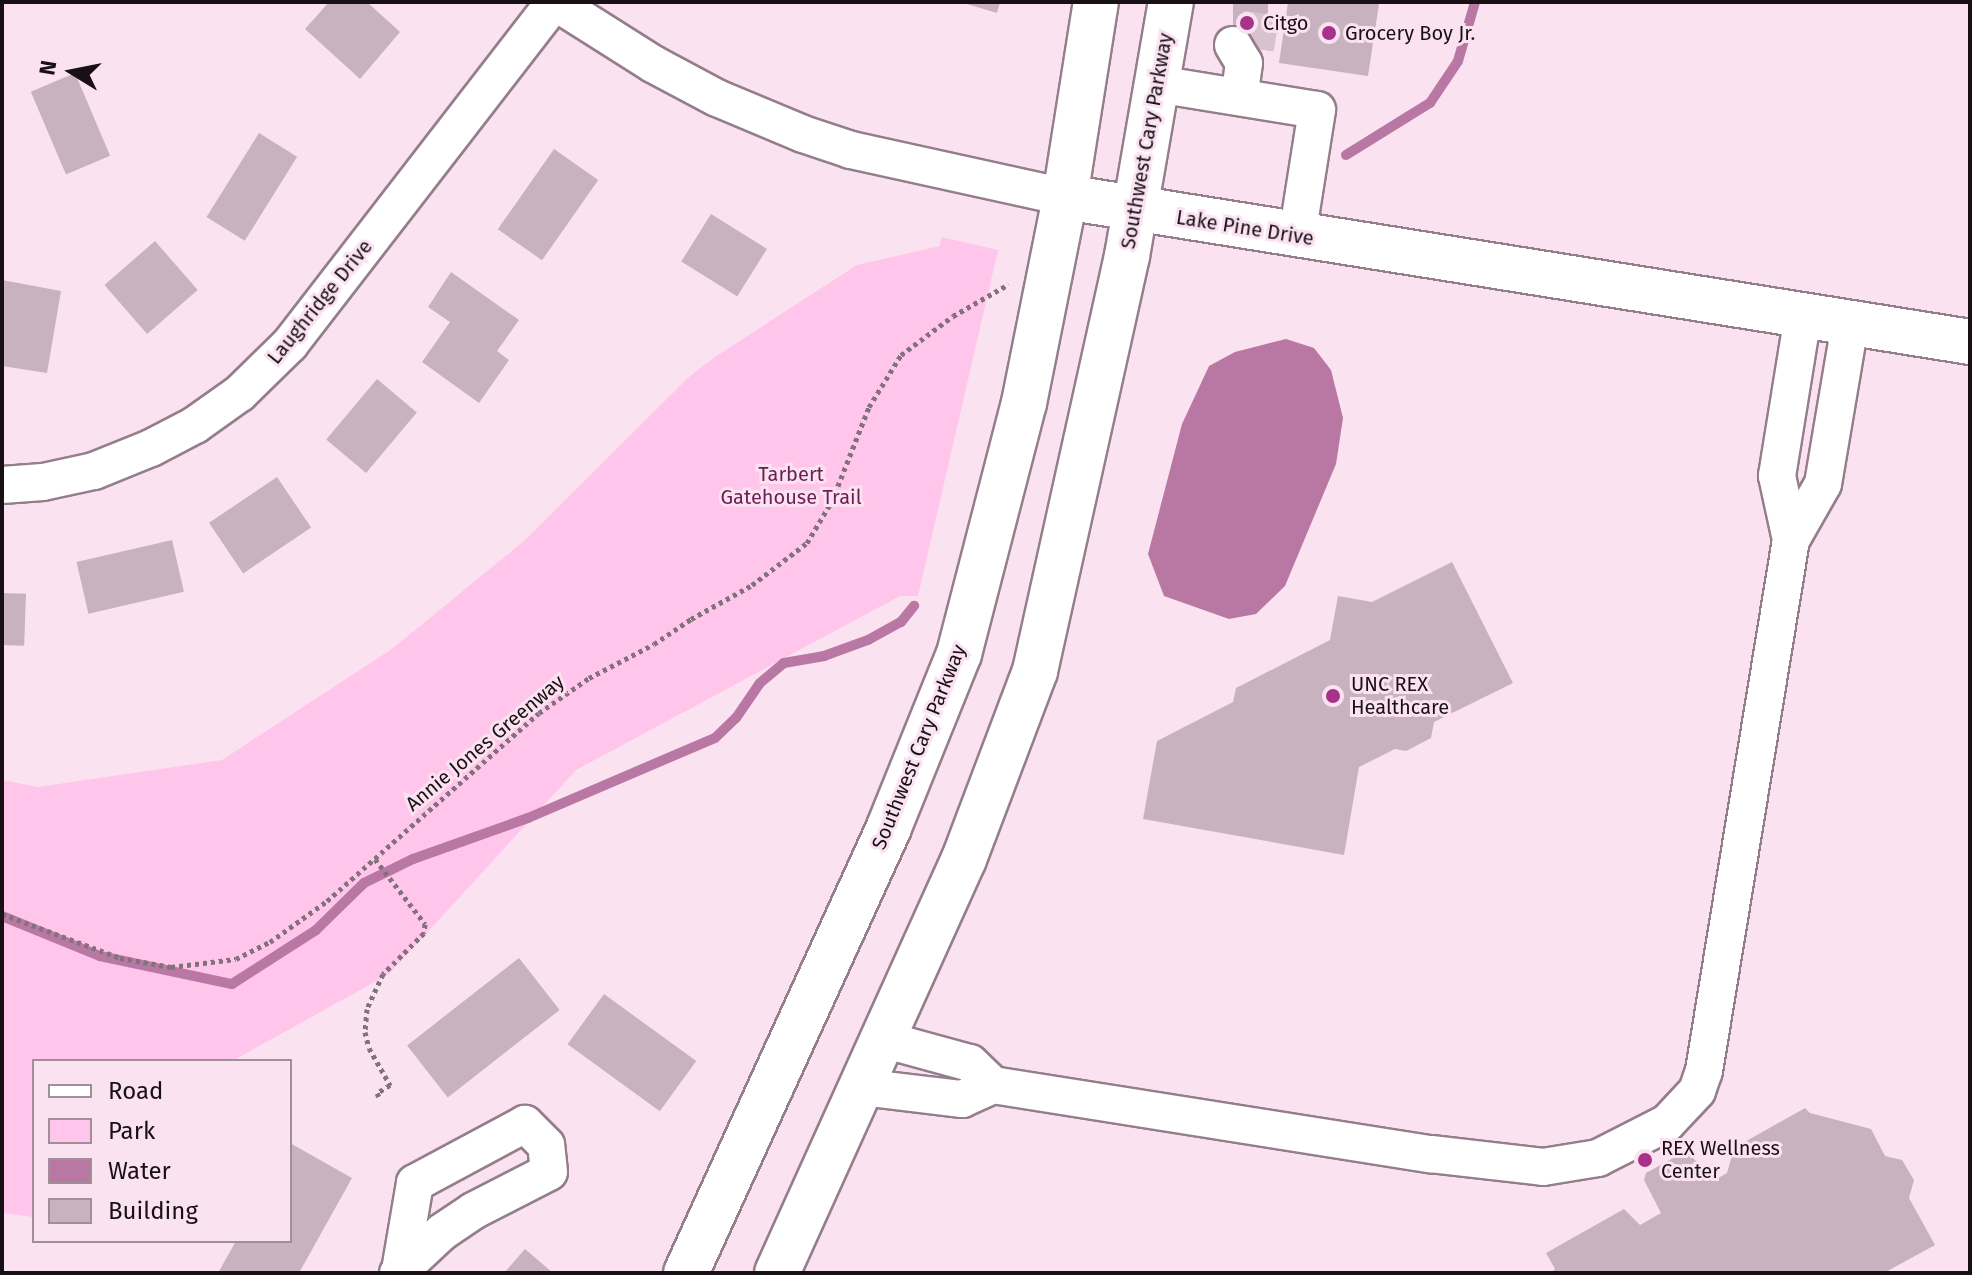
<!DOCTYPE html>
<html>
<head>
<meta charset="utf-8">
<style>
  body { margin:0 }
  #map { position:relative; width:1972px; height:1275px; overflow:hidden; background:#fbe2f1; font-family:"Fira Sans",sans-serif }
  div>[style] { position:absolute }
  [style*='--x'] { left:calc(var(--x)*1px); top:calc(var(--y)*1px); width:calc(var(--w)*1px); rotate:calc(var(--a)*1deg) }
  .green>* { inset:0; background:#ffc5ea }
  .water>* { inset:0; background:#b878a3 }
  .stream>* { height:10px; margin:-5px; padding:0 5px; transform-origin:5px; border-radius:5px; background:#b878a3 }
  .building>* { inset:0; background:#c9b2c0; transform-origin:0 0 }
  .minor-tunnel>* { height:36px; margin-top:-18px; transform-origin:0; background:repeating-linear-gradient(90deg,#d9c2d0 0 36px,transparent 0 54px) }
  .path>* { height:5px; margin-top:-2.5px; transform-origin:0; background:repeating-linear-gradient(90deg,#82727c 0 4px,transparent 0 8px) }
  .roads { filter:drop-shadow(2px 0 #947e8c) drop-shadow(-2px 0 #947e8c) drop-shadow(0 2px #947e8c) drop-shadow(0 -2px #947e8c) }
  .minor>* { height:36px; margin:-18px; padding:0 18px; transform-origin:18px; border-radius:18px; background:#fff }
  .major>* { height:44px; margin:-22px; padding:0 22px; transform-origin:22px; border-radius:22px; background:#fff }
  .dots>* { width:22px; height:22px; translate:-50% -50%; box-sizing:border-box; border:4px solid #fbe2f1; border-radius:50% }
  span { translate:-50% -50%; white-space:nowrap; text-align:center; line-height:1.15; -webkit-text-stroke:6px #fbe2f1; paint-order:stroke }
  .poi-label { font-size:20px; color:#181015 }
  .left { translate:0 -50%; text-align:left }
  .street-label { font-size:20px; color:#181015 }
  .park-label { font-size:20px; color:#6a1d56 }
  .frame { position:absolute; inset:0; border:4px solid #181015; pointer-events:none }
  .legend { position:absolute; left:32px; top:1059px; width:260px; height:184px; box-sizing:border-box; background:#fbe2f1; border:2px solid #a08e99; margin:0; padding:10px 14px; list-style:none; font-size:24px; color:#181015 }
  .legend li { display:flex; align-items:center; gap:16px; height:40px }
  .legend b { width:40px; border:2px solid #a08e99 }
  .north { position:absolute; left:32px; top:32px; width:80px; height:80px; -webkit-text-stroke:6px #fbe2f1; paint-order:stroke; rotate:280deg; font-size:22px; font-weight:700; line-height:32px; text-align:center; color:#181015 }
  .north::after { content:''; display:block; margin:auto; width:28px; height:36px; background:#181015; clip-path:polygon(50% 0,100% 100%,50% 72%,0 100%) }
</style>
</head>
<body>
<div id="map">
  <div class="green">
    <div style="clip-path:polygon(941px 237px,998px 250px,918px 596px,900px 596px,576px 770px,389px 974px,232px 1061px,34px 1061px,34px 1217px,2px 1213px,2px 780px,38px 787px,222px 760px,392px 649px,524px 541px,689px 377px,712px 359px,857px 265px,940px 246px)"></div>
  </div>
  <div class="water">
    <div style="clip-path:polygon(1286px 339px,1314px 348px,1331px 370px,1343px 418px,1336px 464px,1285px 586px,1256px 614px,1229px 619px,1164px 596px,1148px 554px,1182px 424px,1209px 366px,1235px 352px)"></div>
  </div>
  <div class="stream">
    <div style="--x:1346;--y:155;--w:99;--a:-31.8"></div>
    <div style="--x:1430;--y:103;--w:50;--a:-56.3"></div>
    <div style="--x:1458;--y:61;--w:61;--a:-73.9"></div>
    <div style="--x:2;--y:916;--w:106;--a:22.2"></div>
    <div style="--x:100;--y:956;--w:135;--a:12"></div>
    <div style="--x:232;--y:984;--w:100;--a:-32.7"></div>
    <div style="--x:316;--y:930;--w:67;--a:-44.4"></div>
    <div style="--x:364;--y:883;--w:55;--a:-26.1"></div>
    <div style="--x:413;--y:859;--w:122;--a:-19.6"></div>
    <div style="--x:528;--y:818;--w:203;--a:-23.2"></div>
    <div style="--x:715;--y:738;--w:29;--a:-44"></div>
    <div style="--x:736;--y:718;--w:42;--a:-55.6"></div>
    <div style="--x:760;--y:683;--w:31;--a:-40"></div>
    <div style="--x:784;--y:663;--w:41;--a:-9.9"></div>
    <div style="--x:824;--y:656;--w:47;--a:-20"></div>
    <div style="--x:868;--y:640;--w:38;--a:-29"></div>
    <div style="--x:901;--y:622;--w:21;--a:-51"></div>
  </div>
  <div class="building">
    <div style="clip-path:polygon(329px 2px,367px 2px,400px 32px,360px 79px,305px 29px)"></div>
    <div style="clip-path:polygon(960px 2px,1000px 2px,997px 13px)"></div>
    <div style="left:1233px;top:2px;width:35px;height:42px"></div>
    <div style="clip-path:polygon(1288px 2px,1379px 4px,1368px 76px,1279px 63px)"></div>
    <div style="left:75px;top:73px;width:90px;height:48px;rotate:67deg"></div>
    <div style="left:259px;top:133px;width:45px;height:99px;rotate:32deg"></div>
    <div style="left:554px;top:149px;width:54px;height:98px;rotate:35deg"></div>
    <div style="left:711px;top:214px;width:66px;height:56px;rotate:32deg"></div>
    <div style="left:155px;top:241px;width:65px;height:67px;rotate:49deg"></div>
    <div style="clip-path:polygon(451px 272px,519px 320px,497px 351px,509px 360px,479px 403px,422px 362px,450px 322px,428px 307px)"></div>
    <div style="clip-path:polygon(2px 280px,61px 291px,47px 373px,2px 366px)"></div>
    <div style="left:377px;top:379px;width:52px;height:79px;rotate:40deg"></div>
    <div style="left:277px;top:477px;width:61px;height:82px;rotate:56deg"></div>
    <div style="left:172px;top:540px;width:53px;height:98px;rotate:77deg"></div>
    <div style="clip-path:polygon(1452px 562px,1513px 683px,1434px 722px,1431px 738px,1406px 751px,1395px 749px,1359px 767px,1344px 855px,1143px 819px,1157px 741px,1233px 702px,1236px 688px,1330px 640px,1338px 596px,1372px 602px)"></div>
    <div style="left:2px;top:593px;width:24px;height:52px;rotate:2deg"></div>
    <div style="left:519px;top:958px;width:66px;height:142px;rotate:52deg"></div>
    <div style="left:604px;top:994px;width:114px;height:62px;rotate:36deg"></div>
    <div style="clip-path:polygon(1805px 1108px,1810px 1113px,1871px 1129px,1885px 1156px,1902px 1160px,1914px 1180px,1909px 1198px,1935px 1245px,1884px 1273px,1551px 1273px,1555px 1269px,1546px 1253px,1624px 1209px,1640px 1225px,1661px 1213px,1644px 1180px,1646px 1173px,1686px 1151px,1715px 1180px,1727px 1173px,1734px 1148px)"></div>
    <div style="clip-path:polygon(290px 1143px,352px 1178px,299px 1273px,218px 1273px,236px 1241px,290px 1241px)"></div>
    <div style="clip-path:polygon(525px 1249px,553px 1273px,504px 1273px)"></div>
  </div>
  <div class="minor-tunnel">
    <div style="--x:1256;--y:49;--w:48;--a:-81.5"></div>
  </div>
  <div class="path">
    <div style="--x:375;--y:859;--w:82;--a:52.4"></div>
    <div style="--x:425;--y:924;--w:9;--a:96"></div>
    <div style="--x:424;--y:933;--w:58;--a:135"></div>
    <div style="--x:383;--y:974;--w:38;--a:115"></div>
    <div style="--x:367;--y:1009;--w:23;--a:95"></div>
    <div style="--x:365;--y:1032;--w:16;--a:76"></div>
    <div style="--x:369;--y:1048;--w:43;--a:60.4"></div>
    <div style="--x:390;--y:1085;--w:15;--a:148"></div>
    <div style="--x:377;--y:1093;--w:4;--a:63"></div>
    <div style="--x:2;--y:914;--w:126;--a:20.4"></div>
    <div style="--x:120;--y:958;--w:52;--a:10"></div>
    <div style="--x:171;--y:967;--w:65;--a:-7"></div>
    <div style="--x:236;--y:959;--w:38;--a:-27"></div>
    <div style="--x:270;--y:942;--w:70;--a:-35.7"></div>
    <div style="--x:327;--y:901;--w:283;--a:-41.6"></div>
    <div style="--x:539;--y:713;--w:61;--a:-35"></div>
    <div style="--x:589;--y:678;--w:73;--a:-27.6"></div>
    <div style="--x:654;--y:644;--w:45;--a:-34"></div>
    <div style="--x:691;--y:619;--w:70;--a:-29.1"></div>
    <div style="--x:752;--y:585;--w:69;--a:-37.4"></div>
    <div style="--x:807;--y:543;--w:49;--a:-59.2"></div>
    <div style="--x:832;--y:501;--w:101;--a:-68.5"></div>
    <div style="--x:869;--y:407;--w:61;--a:-58.4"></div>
    <div style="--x:901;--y:355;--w:65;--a:-36.9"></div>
    <div style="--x:953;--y:316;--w:64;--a:-29.7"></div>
  </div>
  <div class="roads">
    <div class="minor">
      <div style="--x:555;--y:2;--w:116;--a:32.3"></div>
      <div style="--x:653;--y:64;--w:72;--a:28"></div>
      <div style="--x:717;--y:98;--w:93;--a:22.7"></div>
      <div style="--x:803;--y:134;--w:51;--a:18.4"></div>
      <div style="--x:851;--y:150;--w:219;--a:12.4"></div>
      <div style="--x:1233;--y:45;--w:21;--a:59"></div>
      <div style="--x:1244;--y:63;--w:34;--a:98"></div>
      <div style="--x:1157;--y:84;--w:162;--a:9.2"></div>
      <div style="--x:1317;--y:110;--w:128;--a:99"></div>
      <div style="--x:2;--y:485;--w:41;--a:-4.2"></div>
      <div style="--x:43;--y:482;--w:52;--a:-12.2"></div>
      <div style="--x:94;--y:471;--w:61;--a:-22"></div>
      <div style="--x:151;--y:448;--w:50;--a:-27.6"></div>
      <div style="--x:195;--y:425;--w:55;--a:-35.4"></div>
      <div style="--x:240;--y:393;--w:70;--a:-44.4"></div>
      <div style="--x:290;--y:344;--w:432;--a:-52.3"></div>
      <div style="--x:1791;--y:540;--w:66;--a:-102.3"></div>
      <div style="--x:1777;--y:476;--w:162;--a:-80.8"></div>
      <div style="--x:882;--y:1039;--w:91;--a:15.3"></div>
      <div style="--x:970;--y:1063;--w:32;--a:44"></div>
      <div style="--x:861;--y:1087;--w:102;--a:6.8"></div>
      <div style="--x:962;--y:1099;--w:34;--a:-24"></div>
      <div style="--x:993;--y:1085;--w:443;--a:9"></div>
      <div style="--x:1431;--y:1154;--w:113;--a:6.6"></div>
      <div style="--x:1543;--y:1167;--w:56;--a:-9.3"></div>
      <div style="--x:1598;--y:1158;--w:77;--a:-26.9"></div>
      <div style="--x:1667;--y:1123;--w:44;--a:-46.8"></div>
      <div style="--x:1697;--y:1091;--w:21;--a:-71"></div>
      <div style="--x:1704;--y:1071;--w:538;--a:-80.7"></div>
      <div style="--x:1791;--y:540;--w:64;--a:-60.3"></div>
      <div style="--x:1823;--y:484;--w:162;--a:-80.4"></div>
      <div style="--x:398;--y:1273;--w:60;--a:-43"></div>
      <div style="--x:442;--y:1232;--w:37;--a:-34"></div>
      <div style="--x:473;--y:1211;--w:85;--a:-27.2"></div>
      <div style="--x:549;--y:1172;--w:27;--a:-96"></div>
      <div style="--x:546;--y:1145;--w:30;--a:-135"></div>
      <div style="--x:525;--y:1124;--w:125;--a:151.8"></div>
      <div style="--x:415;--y:1183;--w:89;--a:99.7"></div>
    </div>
    <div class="major">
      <div style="--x:1065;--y:197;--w:917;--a:9.1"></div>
      <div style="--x:686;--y:1273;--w:490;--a:-65.5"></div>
      <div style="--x:889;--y:827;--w:187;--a:-68"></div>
      <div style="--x:959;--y:654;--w:259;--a:-75.5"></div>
      <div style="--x:1024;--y:403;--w:210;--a:-78.7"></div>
      <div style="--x:1065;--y:197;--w:197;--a:-81"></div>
      <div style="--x:777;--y:1273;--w:454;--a:-65.7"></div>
      <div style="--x:964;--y:859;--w:201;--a:-69.3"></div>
      <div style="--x:1035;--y:671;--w:425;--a:-77.5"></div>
      <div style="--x:1127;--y:256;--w:258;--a:-80.2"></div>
    </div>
  </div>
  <div class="dots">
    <div style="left:1247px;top:23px;background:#a83289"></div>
    <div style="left:1329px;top:33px;background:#a83289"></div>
    <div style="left:1333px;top:696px;background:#a83289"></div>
    <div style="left:1645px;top:1160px;background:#a83289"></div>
  </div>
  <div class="poi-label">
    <span class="left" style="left:1263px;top:23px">Citgo</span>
    <span class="left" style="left:1345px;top:33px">Grocery Boy Jr.</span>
    <span class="left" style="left:1351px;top:696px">UNC REX<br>Healthcare</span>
    <span class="left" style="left:1661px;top:1160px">REX Wellness<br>Center</span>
  </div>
  <div class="street-label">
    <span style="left:1147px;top:141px;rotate:-80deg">Southwest Cary Parkway</span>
    <span style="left:1245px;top:228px;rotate:9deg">Lake Pine Drive</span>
    <span style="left:320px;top:302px;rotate:-51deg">Laughridge Drive</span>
    <span style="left:485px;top:743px;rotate:-40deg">Annie Jones Greenway</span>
    <span style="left:919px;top:747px;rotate:-68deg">Southwest Cary Parkway</span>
  </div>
  <div class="park-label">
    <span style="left:791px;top:486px">Tarbert<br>Gatehouse Trail</span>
  </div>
  <div class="frame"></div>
  <ul class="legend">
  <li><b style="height:10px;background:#fff"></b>Road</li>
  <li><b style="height:22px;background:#ffc5ea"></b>Park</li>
  <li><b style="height:22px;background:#b878a3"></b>Water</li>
  <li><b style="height:22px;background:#c9b2c0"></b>Building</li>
  </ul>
  <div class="north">N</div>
</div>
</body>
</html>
